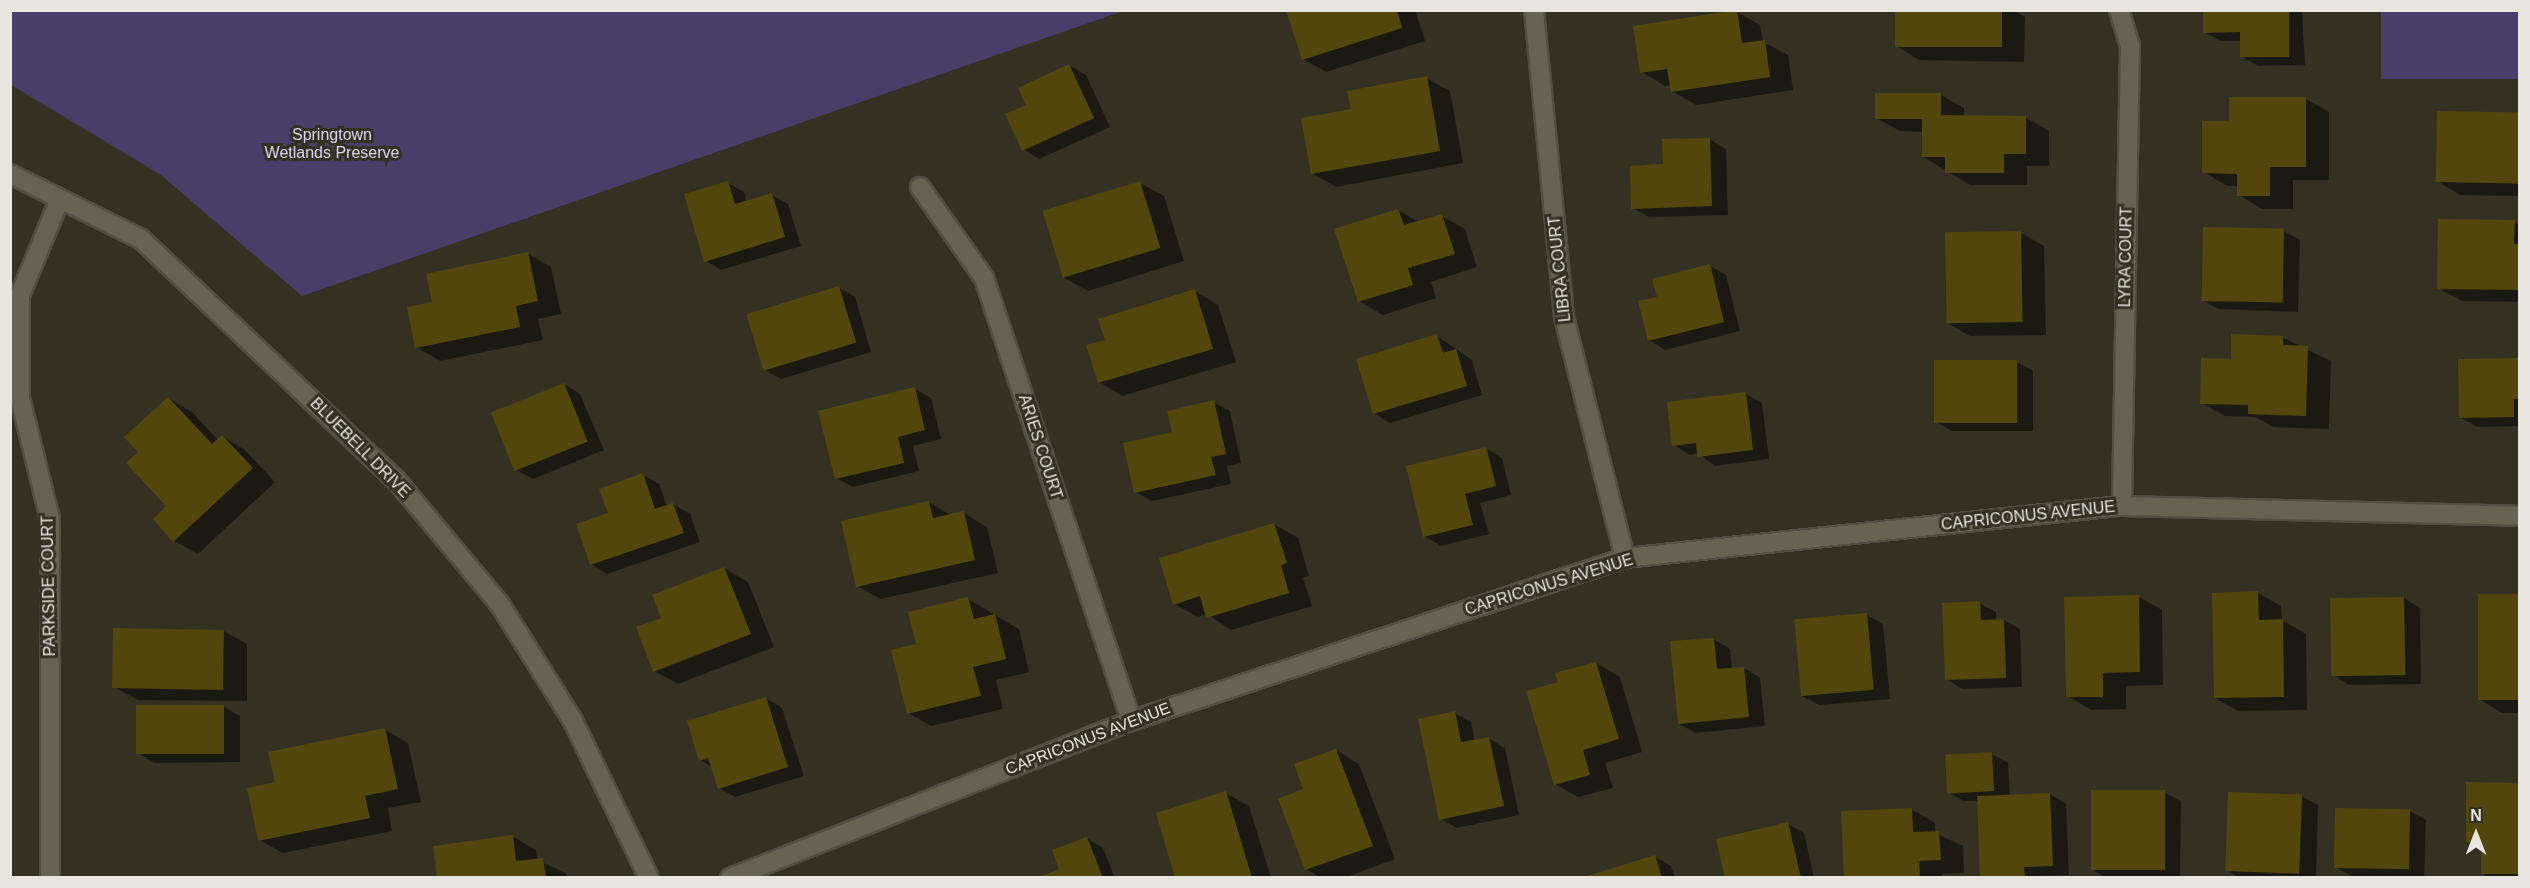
<!DOCTYPE html>
<html>
<head>
<meta charset="utf-8">
<style>
  body { margin:0 }
  #map { position:relative; width:2530px; height:888px; overflow:hidden; background:#343123; font-family:Helvetica,sans-serif }
  div>[style] { position:absolute }
  [style*='--x'] { left:calc(var(--x)*1px); top:calc(var(--y)*1px); width:calc(var(--w)*1px); rotate:calc(var(--a)*1deg) }
  .green>* { inset:0; background:#493d69; transform-origin:0 0 }
  .shadow>* { inset:0; background:#0007 }
  .building>* { inset:0; background:#53460d; transform-origin:0 0 }
  .roads { filter:drop-shadow(2px 0 #514e42) drop-shadow(-2px 0 #514e42) drop-shadow(0 2px #514e42) drop-shadow(0 -2px #514e42) }
  .minor>* { height:18px; margin:-9px; padding:0 9px; transform-origin:9px; border-radius:9px; background:#666353 }
  span { translate:-50% -50%; white-space:nowrap; text-align:center; line-height:1.15; -webkit-text-stroke:6px #343123; paint-order:stroke }
  .park-label { font-size:16px; color:#dbd5f4 }
  .street-label { font-size:16px; color:#e7e5dd }
  .frame { position:absolute; inset:0; border:12px solid #e7e5dd; pointer-events:none }
  .north { position:absolute; left:2446px; top:804px; width:60px; height:60px; -webkit-text-stroke:4px #343123; paint-order:stroke; rotate:0deg; font-size:16px; font-weight:700; line-height:24px; text-align:center; color:#e7e5dd }
  .north::after { content:''; display:block; margin:auto; width:21px; height:27px; background:#e7e5dd; clip-path:polygon(50% 0,100% 100%,50% 72%,0 100%) }
</style>
</head>
<body>
<div id="map">
  <div class="green">
    <div style="clip-path:polygon(11px 10px,1123px 10px,1123px 11px,302px 296px,161px 175px,11px 85px)"></div>
    <div style="left:2381px;top:11px;width:138px;height:68px"></div>
  </div>
  <div class="shadow">
    <div style="clip-path:polygon(1288px 10px,1415px 10px,1425px 41px,1326px 72px,1303px 59px)"></div>
    <div style="clip-path:polygon(1896px 10px,2013px 10px,2025px 17px,2024px 62px,1919px 60px,1896px 46px)"></div>
    <div style="clip-path:polygon(2204px 10px,2302px 10px,2305px 65px,2258px 66px,2241px 56px,2241px 41px,2221px 41px,2204px 32px)"></div>
    <div style="clip-path:polygon(1737px 12px,1760px 25px,1763px 42px,1788px 55px,1793px 90px,1696px 105px,1672px 91px,1671px 85px,1665px 86px,1642px 72px)"></div>
    <div style="clip-path:polygon(1069px 65px,1086px 75px,1110px 127px,1039px 159px,1023px 149px,1028px 106px)"></div>
    <div style="clip-path:polygon(1426px 78px,1450px 91px,1463px 163px,1336px 187px,1312px 173px)"></div>
    <div style="clip-path:polygon(1941px 95px,1964px 108px,1964px 117px,2025px 117px,2049px 131px,2049px 166px,2027px 166px,2027px 185px,1970px 185px,1923px 157px,1924px 132px,1900px 131px,1876px 118px)"></div>
    <div style="clip-path:polygon(2306px 99px,2329px 112px,2329px 180px,2293px 180px,2293px 209px,2262px 209px,2239px 195px,2239px 186px,2227px 186px,2204px 172px,2231px 123px)"></div>
    <div style="clip-path:polygon(2520px 114px,2520px 196px,2460px 195px,2437px 181px)"></div>
    <div style="clip-path:polygon(1709px 139px,1726px 149px,1728px 215px,1649px 217px,1633px 208px)"></div>
    <div style="clip-path:polygon(728px 183px,744px 192px,747px 202px,772px 195px,788px 204px,801px 246px,721px 270px,705px 260px)"></div>
    <div style="clip-path:polygon(1140px 183px,1164px 196px,1184px 261px,1088px 291px,1064px 278px)"></div>
    <div style="clip-path:polygon(1398px 210px,1419px 222px,1442px 216px,1465px 229px,1477px 267px,1431px 282px,1436px 298px,1383px 315px,1359px 301px)"></div>
    <div style="clip-path:polygon(2514px 222px,2520px 225px,2520px 302px,2462px 301px,2438px 288px)"></div>
    <div style="clip-path:polygon(2284px 231px,2300px 240px,2298px 312px,2218px 309px,2202px 300px)"></div>
    <div style="clip-path:polygon(2021px 233px,2044px 246px,2046px 335px,1970px 336px,1947px 323px)"></div>
    <div style="clip-path:polygon(528px 254px,551px 267px,561px 314px,538px 319px,543px 340px,440px 361px,417px 347px,433px 303px)"></div>
    <div style="clip-path:polygon(1710px 266px,1726px 275px,1740px 331px,1665px 350px,1649px 340px,1659px 298px)"></div>
    <div style="clip-path:polygon(838px 287px,855px 297px,871px 352px,781px 379px,765px 370px)"></div>
    <div style="clip-path:polygon(1195px 291px,1218px 305px,1236px 362px,1122px 396px,1099px 382px)"></div>
    <div style="clip-path:polygon(1437px 336px,1472px 360px,1482px 395px,1390px 423px,1374px 413px)"></div>
    <div style="clip-path:polygon(2282px 337px,2331px 361px,2329px 429px,2273px 427px,2255px 417px,2225px 416px,2201px 403px,2232px 360px)"></div>
    <div style="clip-path:polygon(2520px 359px,2520px 426px,2477px 427px,2460px 417px)"></div>
    <div style="clip-path:polygon(2017px 362px,2033px 371px,2033px 431px,1952px 431px,1936px 422px)"></div>
    <div style="clip-path:polygon(564px 384px,580px 394px,604px 450px,533px 479px,516px 470px)"></div>
    <div style="clip-path:polygon(915px 389px,931px 398px,941px 439px,913px 446px,919px 471px,853px 487px,836px 478px)"></div>
    <div style="clip-path:polygon(1746px 394px,1762px 403px,1769px 459px,1715px 466px,1698px 453px,1690px 455px,1674px 445px)"></div>
    <div style="clip-path:polygon(168px 398px,192px 412px,218px 440px,222px 436px,245px 450px,275px 482px,198px 554px,174px 541px,168px 506px,140px 452px)"></div>
    <div style="clip-path:polygon(1213px 402px,1230px 411px,1241px 463px,1227px 466px,1231px 484px,1152px 501px,1136px 492px,1174px 433px)"></div>
    <div style="clip-path:polygon(1486px 448px,1502px 458px,1511px 495px,1480px 503px,1489px 534px,1441px 546px,1424px 536px)"></div>
    <div style="clip-path:polygon(643px 475px,659px 484px,667px 506px,673px 504px,690px 514px,700px 542px,607px 574px,591px 564px,610px 514px)"></div>
    <div style="clip-path:polygon(929px 502px,952px 516px,964px 513px,987px 527px,998px 573px,881px 599px,857px 586px)"></div>
    <div style="clip-path:polygon(1274px 524px,1298px 538px,1309px 576px,1303px 578px,1312px 606px,1231px 630px,1207px 614px,1198px 617px,1174px 604px)"></div>
    <div style="clip-path:polygon(724px 568px,748px 582px,774px 647px,678px 684px,654px 671px,663px 619px)"></div>
    <div style="clip-path:polygon(2258px 593px,2281px 606px,2282px 620px,2306px 634px,2307px 710px,2238px 711px,2215px 698px)"></div>
    <div style="clip-path:polygon(2520px 596px,2520px 713px,2502px 713px,2479px 699px)"></div>
    <div style="clip-path:polygon(2139px 597px,2162px 610px,2163px 685px,2126px 686px,2126px 709px,2091px 710px,2068px 696px)"></div>
    <div style="clip-path:polygon(2404px 598px,2420px 608px,2421px 684px,2349px 685px,2333px 675px,2331px 600px)"></div>
    <div style="clip-path:polygon(968px 599px,1019px 629px,1029px 672px,996px 680px,1003px 709px,931px 726px,908px 713px,918px 645px)"></div>
    <div style="clip-path:polygon(1979px 603px,1996px 612px,1996px 620px,2004px 620px,2020px 629px,2022px 687px,1962px 689px,1946px 679px)"></div>
    <div style="clip-path:polygon(1867px 615px,1883px 624px,1890px 699px,1819px 705px,1802px 696px)"></div>
    <div style="clip-path:polygon(224px 631px,247px 644px,247px 701px,138px 700px,114px 687px)"></div>
    <div style="clip-path:polygon(1713px 639px,1730px 649px,1732px 669px,1744px 668px,1760px 678px,1765px 726px,1696px 733px,1679px 724px)"></div>
    <div style="clip-path:polygon(1596px 663px,1620px 677px,1642px 752px,1605px 763px,1613px 788px,1578px 797px,1555px 784px,1559px 683px)"></div>
    <div style="clip-path:polygon(766px 698px,782px 708px,804px 776px,735px 797px,719px 788px,712px 767px,700px 760px)"></div>
    <div style="clip-path:polygon(224px 707px,240px 716px,240px 762px,154px 763px,138px 753px)"></div>
    <div style="clip-path:polygon(1455px 713px,1471px 722px,1475px 741px,1488px 738px,1505px 748px,1519px 815px,1457px 828px,1441px 819px)"></div>
    <div style="clip-path:polygon(385px 730px,408px 743px,421px 802px,388px 808px,392px 831px,283px 853px,259px 840px,277px 783px)"></div>
    <div style="clip-path:polygon(1336px 750px,1359px 764px,1395px 859px,1344px 878px,1321px 878px,1306px 869px)"></div>
    <div style="clip-path:polygon(1992px 754px,2008px 763px,2010px 796px,2050px 794px,2066px 804px,2069px 875px,1982px 878px,1978px 801px,1964px 801px,1948px 792px)"></div>
    <div style="clip-path:polygon(2520px 784px,2520px 878px,2489px 878px,2482px 873px,2482px 849px,2467px 841px)"></div>
    <div style="clip-path:polygon(2164px 792px,2181px 801px,2180px 878px,2106px 878px,2091px 869px)"></div>
    <div style="clip-path:polygon(1225px 793px,1249px 806px,1271px 878px,1177px 878px)"></div>
    <div style="clip-path:polygon(2301px 796px,2318px 805px,2316px 878px,2240px 878px,2227px 870px)"></div>
    <div style="clip-path:polygon(1911px 809px,1935px 823px,1935px 833px,1963px 846px,1964px 873px,1942px 874px,1943px 878px,1846px 878px)"></div>
    <div style="clip-path:polygon(2410px 811px,2426px 820px,2424px 878px,2352px 876px,2335px 867px)"></div>
    <div style="clip-path:polygon(1788px 824px,1804px 833px,1814px 878px,1726px 878px)"></div>
    <div style="clip-path:polygon(512px 836px,536px 850px,537px 860px,566px 873px,567px 878px,438px 878px)"></div>
    <div style="clip-path:polygon(1087px 838px,1103px 848px,1115px 878px,1041px 878px,1061px 870px)"></div>
    <div style="clip-path:polygon(1655px 857px,1671px 866px,1675px 878px,1587px 878px)"></div>
  </div>
  <div class="building">
    <div style="clip-path:polygon(1286px 10px,1397px 10px,1402px 28px,1302px 60px)"></div>
    <div style="clip-path:polygon(1737px 10px,1742px 43px,1765px 40px,1770px 77px,1671px 92px,1667px 69px,1640px 73px,1633px 26px)"></div>
    <div style="left:1895px;top:10px;width:107px;height:37px"></div>
    <div style="clip-path:polygon(2203px 10px,2289px 10px,2289px 57px,2240px 57px,2240px 32px,2203px 33px)"></div>
    <div style="clip-path:polygon(1069px 64px,1094px 118px,1022px 151px,1005px 114px,1026px 105px,1018px 88px)"></div>
    <div style="clip-path:polygon(1427px 76px,1440px 151px,1311px 174px,1301px 118px,1351px 109px,1347px 91px)"></div>
    <div style="clip-path:polygon(1875px 93px,1941px 93px,1941px 115px,2026px 116px,2026px 154px,2004px 154px,2004px 173px,1945px 173px,1945px 157px,1922px 157px,1922px 119px,1875px 119px)"></div>
    <div style="clip-path:polygon(2229px 97px,2306px 97px,2306px 167px,2270px 167px,2270px 196px,2237px 196px,2237px 174px,2202px 173px,2202px 121px,2229px 121px)"></div>
    <div style="left:2437px;top:111px;width:83px;height:71px;rotate:1deg"></div>
    <div style="clip-path:polygon(1710px 138px,1712px 206px,1631px 209px,1630px 166px,1663px 164px,1662px 139px)"></div>
    <div style="clip-path:polygon(728px 181px,735px 204px,772px 193px,785px 237px,704px 262px,684px 194px)"></div>
    <div style="left:1140px;top:181px;width:70px;height:102px;rotate:73deg"></div>
    <div style="clip-path:polygon(1398px 209px,1404px 225px,1442px 214px,1455px 254px,1408px 268px,1413px 285px,1358px 302px,1334px 229px)"></div>
    <div style="clip-path:polygon(2438px 219px,2515px 220px,2514px 244px,2520px 244px,2520px 290px,2437px 289px)"></div>
    <div style="left:2203px;top:227px;width:81px;height:74px;rotate:1deg"></div>
    <div style="left:2021px;top:231px;width:91px;height:76px;rotate:89deg"></div>
    <div style="clip-path:polygon(528px 252px,538px 301px,516px 306px,520px 327px,415px 348px,407px 307px,432px 302px,426px 274px)"></div>
    <div style="clip-path:polygon(1710px 264px,1724px 322px,1648px 341px,1638px 301px,1657px 297px,1652px 279px)"></div>
    <div style="left:839px;top:286px;width:59px;height:97px;rotate:73deg"></div>
    <div style="clip-path:polygon(1195px 289px,1213px 349px,1098px 383px,1086px 345px,1105px 340px,1098px 319px)"></div>
    <div style="clip-path:polygon(1437px 334px,1443px 353px,1456px 349px,1467px 386px,1373px 414px,1356px 359px)"></div>
    <div style="clip-path:polygon(2231px 334px,2283px 336px,2283px 345px,2308px 346px,2306px 416px,2248px 414px,2248px 405px,2200px 404px,2201px 358px,2231px 359px)"></div>
    <div style="clip-path:polygon(2520px 358px,2520px 399px,2514px 399px,2514px 417px,2459px 418px,2458px 359px)"></div>
    <div style="left:2017px;top:360px;width:63px;height:83px;rotate:90deg"></div>
    <div style="left:564px;top:383px;width:63px;height:79px;rotate:68deg"></div>
    <div style="clip-path:polygon(915px 387px,925px 430px,898px 437px,904px 463px,835px 479px,818px 411px)"></div>
    <div style="clip-path:polygon(1746px 392px,1753px 450px,1697px 457px,1696px 443px,1672px 446px,1667px 402px)"></div>
    <div style="clip-path:polygon(168px 397px,212px 444px,222px 435px,253px 468px,173px 542px,153px 519px,166px 506px,126px 463px,138px 452px,124px 437px)"></div>
    <div style="clip-path:polygon(1214px 400px,1226px 454px,1211px 457px,1216px 475px,1134px 493px,1123px 443px,1172px 432px,1167px 411px)"></div>
    <div style="clip-path:polygon(1486px 447px,1496px 486px,1465px 494px,1473px 525px,1423px 537px,1406px 466px)"></div>
    <div style="clip-path:polygon(643px 473px,655px 509px,673px 503px,684px 533px,590px 565px,576px 524px,608px 513px,599px 489px)"></div>
    <div style="clip-path:polygon(929px 501px,933px 518px,964px 511px,975px 560px,856px 587px,841px 521px)"></div>
    <div style="clip-path:polygon(1274px 523px,1287px 563px,1281px 565px,1289px 593px,1206px 618px,1200px 596px,1173px 605px,1159px 558px)"></div>
    <div style="clip-path:polygon(724px 567px,751px 634px,653px 672px,636px 627px,661px 618px,652px 595px)"></div>
    <div style="clip-path:polygon(2258px 591px,2259px 620px,2283px 619px,2284px 697px,2214px 698px,2212px 593px)"></div>
    <div style="left:2478px;top:594px;width:42px;height:106px"></div>
    <div style="clip-path:polygon(2139px 595px,2140px 672px,2103px 673px,2103px 697px,2066px 697px,2064px 597px)"></div>
    <div style="clip-path:polygon(968px 597px,974px 619px,995px 614px,1006px 659px,973px 667px,981px 696px,907px 714px,891px 650px,916px 644px,908px 612px)"></div>
    <div style="left:2404px;top:597px;width:78px;height:74px;rotate:89deg"></div>
    <div style="clip-path:polygon(1980px 601px,1981px 620px,2004px 619px,2006px 678px,1945px 680px,1942px 603px)"></div>
    <div style="left:1867px;top:613px;width:77px;height:73px;rotate:85deg"></div>
    <div style="left:113px;top:628px;width:111px;height:60px;rotate:1deg"></div>
    <div style="clip-path:polygon(1714px 638px,1717px 669px,1744px 667px,1749px 717px,1678px 724px,1670px 641px)"></div>
    <div style="clip-path:polygon(1596px 662px,1619px 739px,1583px 750px,1590px 775px,1554px 785px,1526px 691px,1558px 682px,1555px 673px)"></div>
    <div style="clip-path:polygon(766px 697px,788px 767px,718px 789px,708px 758px,699px 761px,687px 721px)"></div>
    <div style="left:224px;top:705px;width:49px;height:88px;rotate:90deg"></div>
    <div style="clip-path:polygon(1455px 711px,1461px 742px,1489px 737px,1504px 806px,1439px 820px,1418px 719px)"></div>
    <div style="clip-path:polygon(385px 728px,398px 789px,365px 796px,370px 818px,258px 841px,247px 788px,275px 782px,268px 752px)"></div>
    <div style="clip-path:polygon(1336px 749px,1373px 846px,1305px 870px,1278px 799px,1303px 789px,1294px 764px)"></div>
    <div style="left:1992px;top:752px;width:39px;height:47px;rotate:87deg"></div>
    <div style="clip-path:polygon(2466px 782px,2520px 783px,2520px 874px,2481px 874px,2481px 842px,2466px 842px)"></div>
    <div style="left:2091px;top:790px;width:74px;height:80px"></div>
    <div style="clip-path:polygon(1226px 791px,1252px 878px,1175px 878px,1156px 813px)"></div>
    <div style="left:2228px;top:792px;width:74px;height:79px;rotate:2deg"></div>
    <div style="clip-path:polygon(2050px 793px,2053px 866px,2024px 867px,2025px 878px,1980px 878px,1977px 796px)"></div>
    <div style="clip-path:polygon(1912px 808px,1913px 832px,1939px 831px,1941px 860px,1919px 861px,1920px 878px,1844px 878px,1841px 811px)"></div>
    <div style="left:2335px;top:808px;width:75px;height:60px;rotate:1deg"></div>
    <div style="clip-path:polygon(1788px 822px,1801px 878px,1725px 878px,1716px 839px)"></div>
    <div style="clip-path:polygon(513px 835px,516px 861px,543px 858px,546px 878px,437px 878px,433px 846px)"></div>
    <div style="clip-path:polygon(1087px 837px,1103px 878px,1037px 878px,1059px 869px,1052px 850px)"></div>
    <div style="clip-path:polygon(1655px 855px,1662px 878px,1584px 878px,1584px 877px)"></div>
  </div>
  <div class="roads">
    <div class="minor">
      <div style="--x:1534;--y:10;--w:308;--a:84.4"></div>
      <div style="--x:1564;--y:317;--w:249;--a:75.8"></div>
      <div style="--x:2119;--y:10;--w:37;--a:73"></div>
      <div style="--x:2130;--y:45;--w:461;--a:91"></div>
      <div style="--x:10;--y:174;--w:146;--a:26.4"></div>
      <div style="--x:141;--y:239;--w:351;--a:43.4"></div>
      <div style="--x:396;--y:480;--w:160;--a:50.1"></div>
      <div style="--x:499;--y:603;--w:139;--a:57.9"></div>
      <div style="--x:573;--y:721;--w:174;--a:64.2"></div>
      <div style="--x:920;--y:187;--w:111;--a:54.9"></div>
      <div style="--x:984;--y:278;--w:467;--a:71.6"></div>
      <div style="--x:50;--y:878;--w:359;--a:-90"></div>
      <div style="--x:50;--y:519;--w:125;--a:-103.9"></div>
      <div style="--x:20;--y:398;--w:103;--a:-90"></div>
      <div style="--x:20;--y:295;--w:104;--a:-67.4"></div>
      <div style="--x:730;--y:878;--w:431;--a:-21.4"></div>
      <div style="--x:1131;--y:721;--w:520;--a:-18.26"></div>
      <div style="--x:1625;--y:558;--w:500;--a:-6"></div>
      <div style="--x:2122;--y:506;--w:398;--a:1.4"></div>
    </div>
  </div>
  <div class="park-label">
    <span style="left:332px;top:144px">Springtown<br>Wetlands Preserve</span>
  </div>
  <div class="street-label">
    <span style="left:2126px;top:257px;rotate:-89deg">LYRA COURT</span>
    <span style="left:1560px;top:269px;rotate:-96deg">LIBRA COURT</span>
    <span style="left:1040px;top:447px;rotate:72deg">ARIES COURT</span>
    <span style="left:360px;top:448px;rotate:45deg">BLUEBELL DRIVE</span>
    <span style="left:2028px;top:516px;rotate:-6deg">CAPRICONUS AVENUE</span>
    <span style="left:1549px;top:585px;rotate:-17deg">CAPRICONUS AVENUE</span>
    <span style="left:49px;top:586px;rotate:-91deg">PARKSIDE COURT</span>
    <span style="left:1088px;top:739px;rotate:-21deg">CAPRICONUS AVENUE</span>
  </div>
  <div class="frame"></div>
  <div class="north">N</div>
</div>
</body>
</html>
